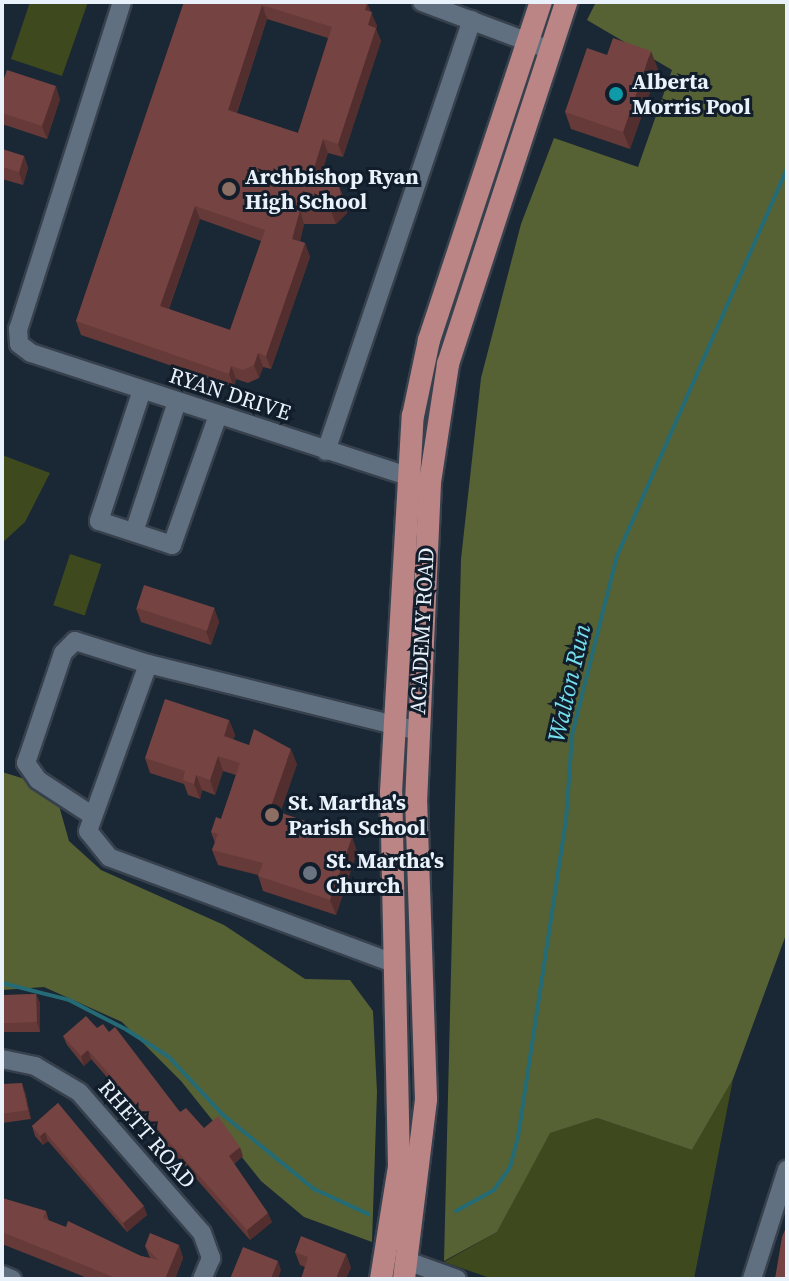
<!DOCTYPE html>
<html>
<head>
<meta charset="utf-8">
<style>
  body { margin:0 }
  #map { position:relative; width:789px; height:1281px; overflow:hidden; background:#1a2734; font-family:"Source Serif 4",serif }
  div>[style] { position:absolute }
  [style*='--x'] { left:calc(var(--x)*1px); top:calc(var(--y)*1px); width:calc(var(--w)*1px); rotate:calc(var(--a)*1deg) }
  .green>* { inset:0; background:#3e4a1e; transform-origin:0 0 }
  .forest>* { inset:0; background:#566234 }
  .stream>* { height:4px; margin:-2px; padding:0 2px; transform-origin:2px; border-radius:2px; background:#256b75 }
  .roads { filter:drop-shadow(2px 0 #37414d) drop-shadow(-2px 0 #37414d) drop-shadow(0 2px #37414d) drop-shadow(0 -2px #37414d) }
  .minor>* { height:18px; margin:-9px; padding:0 9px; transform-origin:9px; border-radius:9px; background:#617080 }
  .major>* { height:22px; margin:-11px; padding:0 11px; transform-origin:11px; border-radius:11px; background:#bc8585 }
  .wall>* { inset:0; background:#653a38 }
  .shaded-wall>* { inset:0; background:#522f2e }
  .building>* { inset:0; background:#754341; transform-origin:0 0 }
  .dots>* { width:22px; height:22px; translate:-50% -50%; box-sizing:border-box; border:4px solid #111d2a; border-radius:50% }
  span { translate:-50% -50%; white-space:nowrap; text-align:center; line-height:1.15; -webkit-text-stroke:6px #111d2a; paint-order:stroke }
  .poi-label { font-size:22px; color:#e9f2fb; font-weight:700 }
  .left { translate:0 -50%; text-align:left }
  .street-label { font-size:22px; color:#e9f2fb }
  .water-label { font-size:24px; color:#76e0ef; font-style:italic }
  .frame { position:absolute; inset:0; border:4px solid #e9f2fb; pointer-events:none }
</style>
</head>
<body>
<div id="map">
  <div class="green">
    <div style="clip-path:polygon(30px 2px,88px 2px,62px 76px,11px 59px)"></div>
    <div style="clip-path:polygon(2px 455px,50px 473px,25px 522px,2px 543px)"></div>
    <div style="left:70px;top:554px;width:33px;height:54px;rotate:18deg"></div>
    <div style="clip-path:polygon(733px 1079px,694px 1279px,493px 1279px,444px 1262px,497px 1232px,549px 1133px,597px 1118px,692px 1150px)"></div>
  </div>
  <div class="forest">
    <div style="clip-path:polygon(596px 2px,787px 2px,787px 932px,733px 1079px,692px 1150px,597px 1118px,550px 1133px,497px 1232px,444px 1261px,461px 559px,481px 378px,521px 224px,554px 138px,638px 167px,672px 70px,587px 20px)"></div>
    <div style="clip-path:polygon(2px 772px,54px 788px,69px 841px,101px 870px,224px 925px,305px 979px,350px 980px,373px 1011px,377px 1092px,372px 1242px,304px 1217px,261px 1181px,181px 1081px,122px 1022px,44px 987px,2px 990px)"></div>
  </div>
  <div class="stream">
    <div style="--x:2;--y:983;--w:69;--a:14.2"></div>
    <div style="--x:69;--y:1000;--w:65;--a:27.3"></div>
    <div style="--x:127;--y:1030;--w:50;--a:32.7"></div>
    <div style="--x:169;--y:1057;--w:78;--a:47.1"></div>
    <div style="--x:222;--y:1114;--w:119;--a:39.2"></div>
    <div style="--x:314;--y:1189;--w:60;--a:24.8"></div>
    <div style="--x:456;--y:1211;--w:43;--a:-28.9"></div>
    <div style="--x:494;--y:1190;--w:28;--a:-55"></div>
    <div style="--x:510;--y:1167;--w:31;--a:-75"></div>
    <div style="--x:518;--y:1137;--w:320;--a:-81.4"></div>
    <div style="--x:566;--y:821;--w:86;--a:-86"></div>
    <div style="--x:572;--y:735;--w:185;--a:-75.9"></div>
    <div style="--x:617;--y:556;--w:424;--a:-66.3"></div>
  </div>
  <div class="roads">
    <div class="minor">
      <div style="--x:122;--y:2;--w:343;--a:107.6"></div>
      <div style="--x:18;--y:329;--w:15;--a:86"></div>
      <div style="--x:19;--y:344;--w:15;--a:37"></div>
      <div style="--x:31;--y:353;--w:412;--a:18.1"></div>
      <div style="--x:422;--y:2;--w:125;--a:20.6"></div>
      <div style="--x:142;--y:390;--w:138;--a:108.2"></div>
      <div style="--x:99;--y:521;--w:77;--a:18.2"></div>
      <div style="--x:172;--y:545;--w:138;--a:-70.5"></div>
      <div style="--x:326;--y:451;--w:455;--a:-71.3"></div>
      <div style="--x:134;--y:532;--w:137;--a:-71.7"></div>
      <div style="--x:93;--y:816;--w:66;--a:-146.8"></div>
      <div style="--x:38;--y:780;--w:21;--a:-125"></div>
      <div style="--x:26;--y:763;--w:116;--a:-71.4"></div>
      <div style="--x:63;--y:653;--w:17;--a:-45"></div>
      <div style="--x:75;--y:641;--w:77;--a:17.5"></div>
      <div style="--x:396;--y:964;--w:306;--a:-159.6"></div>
      <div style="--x:109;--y:857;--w:33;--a:-129"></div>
      <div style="--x:88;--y:831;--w:177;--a:-70.2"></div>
      <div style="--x:148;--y:664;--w:278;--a:13.9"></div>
      <div style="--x:2;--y:1059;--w:34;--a:12"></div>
      <div style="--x:35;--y:1066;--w:51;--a:30.6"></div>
      <div style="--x:79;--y:1092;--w:187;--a:48.9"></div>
      <div style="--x:202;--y:1233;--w:27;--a:70"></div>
      <div style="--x:211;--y:1258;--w:23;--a:113"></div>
      <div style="--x:407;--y:1261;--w:53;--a:19.8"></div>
      <div style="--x:2;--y:1275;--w:11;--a:22"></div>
      <div style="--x:752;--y:1279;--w:115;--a:-72.3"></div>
    </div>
    <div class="major">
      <div style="--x:381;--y:1279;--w:114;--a:-80.9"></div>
      <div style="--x:399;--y:1166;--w:374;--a:-91.2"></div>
      <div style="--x:391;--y:792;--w:377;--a:-86.7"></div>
      <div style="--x:413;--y:416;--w:78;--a:-78.1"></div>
      <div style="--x:429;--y:340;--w:356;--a:-71.7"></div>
      <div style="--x:404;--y:1279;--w:181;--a:-83"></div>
      <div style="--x:426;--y:1099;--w:296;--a:-91.9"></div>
      <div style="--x:416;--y:803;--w:321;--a:-87.5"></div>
      <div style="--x:430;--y:482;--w:119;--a:-81.3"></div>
      <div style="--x:448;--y:364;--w:381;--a:-71.9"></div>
    </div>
  </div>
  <div class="wall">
    <div style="clip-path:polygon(evenodd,184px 2px,367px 3px,377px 26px,376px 29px,381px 41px,343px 157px,328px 153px,321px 173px,339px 186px,344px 199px,347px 213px,336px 224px,304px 224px,300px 241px,305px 243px,310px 257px,271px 369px,263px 367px,259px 378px,248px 383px,236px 379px,234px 387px,81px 335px,76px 321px,184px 2px,267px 19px,328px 38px,298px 133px,237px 113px,267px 19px,184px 2px,200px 219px,261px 241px,230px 330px,169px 309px,200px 219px)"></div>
    <div style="clip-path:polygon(607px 55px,658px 69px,630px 149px,571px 129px,565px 112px)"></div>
    <div style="clip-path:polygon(2px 84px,60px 99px,47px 139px,2px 124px)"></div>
    <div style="clip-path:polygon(2px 149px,24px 156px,28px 168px,23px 185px,2px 179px)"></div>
    <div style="clip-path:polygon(136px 608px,214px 608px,219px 622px,211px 645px,141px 622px)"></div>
    <div style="clip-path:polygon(229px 720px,235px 735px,233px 740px,297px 764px,280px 813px,352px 837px,357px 852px,336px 915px,263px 891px,258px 875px,218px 865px,212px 850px,215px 843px,211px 832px,221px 819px,236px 775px,223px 771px,215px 795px,202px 790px,200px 799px,188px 795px,184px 784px,150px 773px,145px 758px)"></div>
    <div style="clip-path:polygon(36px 994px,40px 1003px,40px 1032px,2px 1032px,2px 995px)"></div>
    <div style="clip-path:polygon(97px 1028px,180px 1112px,243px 1156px,234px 1164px,272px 1222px,250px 1240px,91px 1059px,84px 1066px,67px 1045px,63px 1036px)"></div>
    <div style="clip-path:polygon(2px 1084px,25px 1092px,31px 1119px,2px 1123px)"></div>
    <div style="clip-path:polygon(58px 1103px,147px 1215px,127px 1232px,48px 1141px,43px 1145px,35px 1136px,32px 1126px)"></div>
    <div style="clip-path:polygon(2px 1198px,46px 1211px,49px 1221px,141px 1256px,150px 1258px,145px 1246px,179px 1245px,183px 1258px,175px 1279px,90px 1279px,2px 1244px)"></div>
    <div style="clip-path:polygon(295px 1252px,346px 1254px,351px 1268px,305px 1267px,300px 1265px)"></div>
  </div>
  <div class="shaded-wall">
    <div style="clip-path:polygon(367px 3px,377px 26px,376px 29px,381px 41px,343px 157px,338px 144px,368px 25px,365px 10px)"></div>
    <div style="clip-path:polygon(262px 5px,267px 19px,233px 124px,228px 110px)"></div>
    <div style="clip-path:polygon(651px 51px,658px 69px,630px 149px,623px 132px)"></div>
    <div style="clip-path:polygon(56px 86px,60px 99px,47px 139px,42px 126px)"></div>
    <div style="clip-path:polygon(323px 139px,328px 153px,319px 182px,314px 168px)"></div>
    <div style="clip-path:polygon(24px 156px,28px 168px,23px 185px,19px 172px)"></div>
    <div style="clip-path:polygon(339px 186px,344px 199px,347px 213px,336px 224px,331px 211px)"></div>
    <div style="clip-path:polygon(195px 206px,200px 219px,165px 319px,160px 306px)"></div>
    <div style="clip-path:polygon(300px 210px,304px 224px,297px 252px,292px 239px)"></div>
    <div style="clip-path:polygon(305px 243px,310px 257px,271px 369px,266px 356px)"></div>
    <div style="clip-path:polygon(258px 353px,263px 367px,259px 378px,254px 365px)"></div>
    <div style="clip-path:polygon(231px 366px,236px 379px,234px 387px,229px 374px)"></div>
    <div style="clip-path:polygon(214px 608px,219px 622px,211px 645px,206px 631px)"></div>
    <div style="clip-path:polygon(229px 720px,235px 735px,229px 751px,224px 736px)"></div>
    <div style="clip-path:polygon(291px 749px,297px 764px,276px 824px,270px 809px)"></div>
    <div style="clip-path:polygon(218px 756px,223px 771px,215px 795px,210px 780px)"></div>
    <div style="clip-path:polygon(196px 775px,202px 790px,200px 799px,194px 784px)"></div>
    <div style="clip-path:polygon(352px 837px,357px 852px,336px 915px,330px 900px)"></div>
    <div style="clip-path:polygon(36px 994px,40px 1003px,40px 1032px,37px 1022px)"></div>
    <div style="clip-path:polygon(88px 1050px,91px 1059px,84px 1066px,81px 1056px)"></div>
    <div style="clip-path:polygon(22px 1083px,25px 1092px,31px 1119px,28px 1110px)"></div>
    <div style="clip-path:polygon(45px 1132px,48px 1141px,43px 1145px,40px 1136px)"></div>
    <div style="clip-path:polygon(240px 1147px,243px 1156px,232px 1165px,229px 1156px)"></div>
    <div style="clip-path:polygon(144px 1206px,147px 1215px,127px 1232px,123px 1223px)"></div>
    <div style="clip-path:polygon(268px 1213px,272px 1222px,250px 1240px,247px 1230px)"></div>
    <div style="clip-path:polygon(179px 1245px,183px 1258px,175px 1279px,165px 1279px)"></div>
    <div style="clip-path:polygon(346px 1254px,351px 1268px,346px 1279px,336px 1279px)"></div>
    <div style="clip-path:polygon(278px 1261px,281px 1270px,278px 1279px,271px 1279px)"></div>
  </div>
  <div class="building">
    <div style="clip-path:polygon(evenodd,184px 2px,364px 2px,367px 3px,365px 10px,372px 12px,368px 25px,376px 28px,338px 144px,323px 139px,314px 168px,339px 186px,342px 199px,331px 211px,300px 210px,292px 239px,305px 243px,266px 356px,258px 353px,254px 365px,243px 370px,231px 366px,229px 374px,76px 321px,184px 2px,262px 5px,332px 27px,298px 133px,228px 110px,262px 5px,184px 2px,195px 206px,265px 230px,230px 330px,160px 306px,195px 206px)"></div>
    <div style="clip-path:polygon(613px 38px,651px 51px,623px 132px,565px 112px,587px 48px,607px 55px)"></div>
    <div style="clip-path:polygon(7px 70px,56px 86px,42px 126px,2px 113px,2px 84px)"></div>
    <div style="clip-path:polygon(2px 149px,24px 156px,19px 172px,2px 167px)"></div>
    <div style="left:144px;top:585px;width:74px;height:24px;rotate:18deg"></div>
    <div style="clip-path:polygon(165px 699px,229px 720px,224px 736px,249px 745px,254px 729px,291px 749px,270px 809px,352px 837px,330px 900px,258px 876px,263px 863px,212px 850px,218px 834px,211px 832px,216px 817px,221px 819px,240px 763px,218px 756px,210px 780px,196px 775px,194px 784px,183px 780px,185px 771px,145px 758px)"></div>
    <div style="left:36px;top:994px;width:28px;height:34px;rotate:88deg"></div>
    <div style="clip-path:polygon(86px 1016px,97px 1028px,103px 1024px,109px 1032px,115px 1027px,180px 1112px,186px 1108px,204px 1128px,218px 1116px,240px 1147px,229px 1156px,268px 1213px,247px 1230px,88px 1050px,81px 1056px,63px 1036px)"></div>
    <div style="clip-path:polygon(22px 1083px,28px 1110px,2px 1114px,2px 1084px)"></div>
    <div style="clip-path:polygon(58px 1103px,144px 1206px,123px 1223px,45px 1132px,40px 1136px,32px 1126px)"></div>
    <div style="clip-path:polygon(2px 1198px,46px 1211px,43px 1218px,66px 1227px,68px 1221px,141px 1256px,158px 1260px,145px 1246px,150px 1233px,179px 1245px,165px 1279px,118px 1279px,2px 1232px)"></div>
    <div style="clip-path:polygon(787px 1225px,787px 1279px,775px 1279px,782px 1237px)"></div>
    <div style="clip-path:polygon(301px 1236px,346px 1254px,336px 1279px,301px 1279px,308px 1257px,295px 1252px)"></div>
    <div style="clip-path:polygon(243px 1247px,278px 1261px,271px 1279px,230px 1279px)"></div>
  </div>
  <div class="dots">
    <div style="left:616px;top:94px;background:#0f9aa8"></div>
    <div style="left:229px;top:189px;background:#8d6e63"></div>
    <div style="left:272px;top:815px;background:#8d6e63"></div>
    <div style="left:310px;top:873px;background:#6b7280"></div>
  </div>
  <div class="poi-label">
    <span class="left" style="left:632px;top:94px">Alberta<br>Morris Pool</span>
    <span class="left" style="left:245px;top:189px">Archbishop Ryan<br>High School</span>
    <span class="left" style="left:288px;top:815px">St. Martha's<br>Parish School</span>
    <span class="left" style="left:326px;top:873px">St. Martha's<br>Church</span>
  </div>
  <div class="street-label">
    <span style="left:230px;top:394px;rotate:18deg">RYAN DRIVE</span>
    <span style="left:422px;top:631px;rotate:-87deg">ACADEMY ROAD</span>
    <span style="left:147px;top:1134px;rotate:49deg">RHETT ROAD</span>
  </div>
  <div class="water-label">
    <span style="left:569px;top:683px;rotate:-77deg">Walton Run</span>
  </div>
  <div class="frame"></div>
</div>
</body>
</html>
